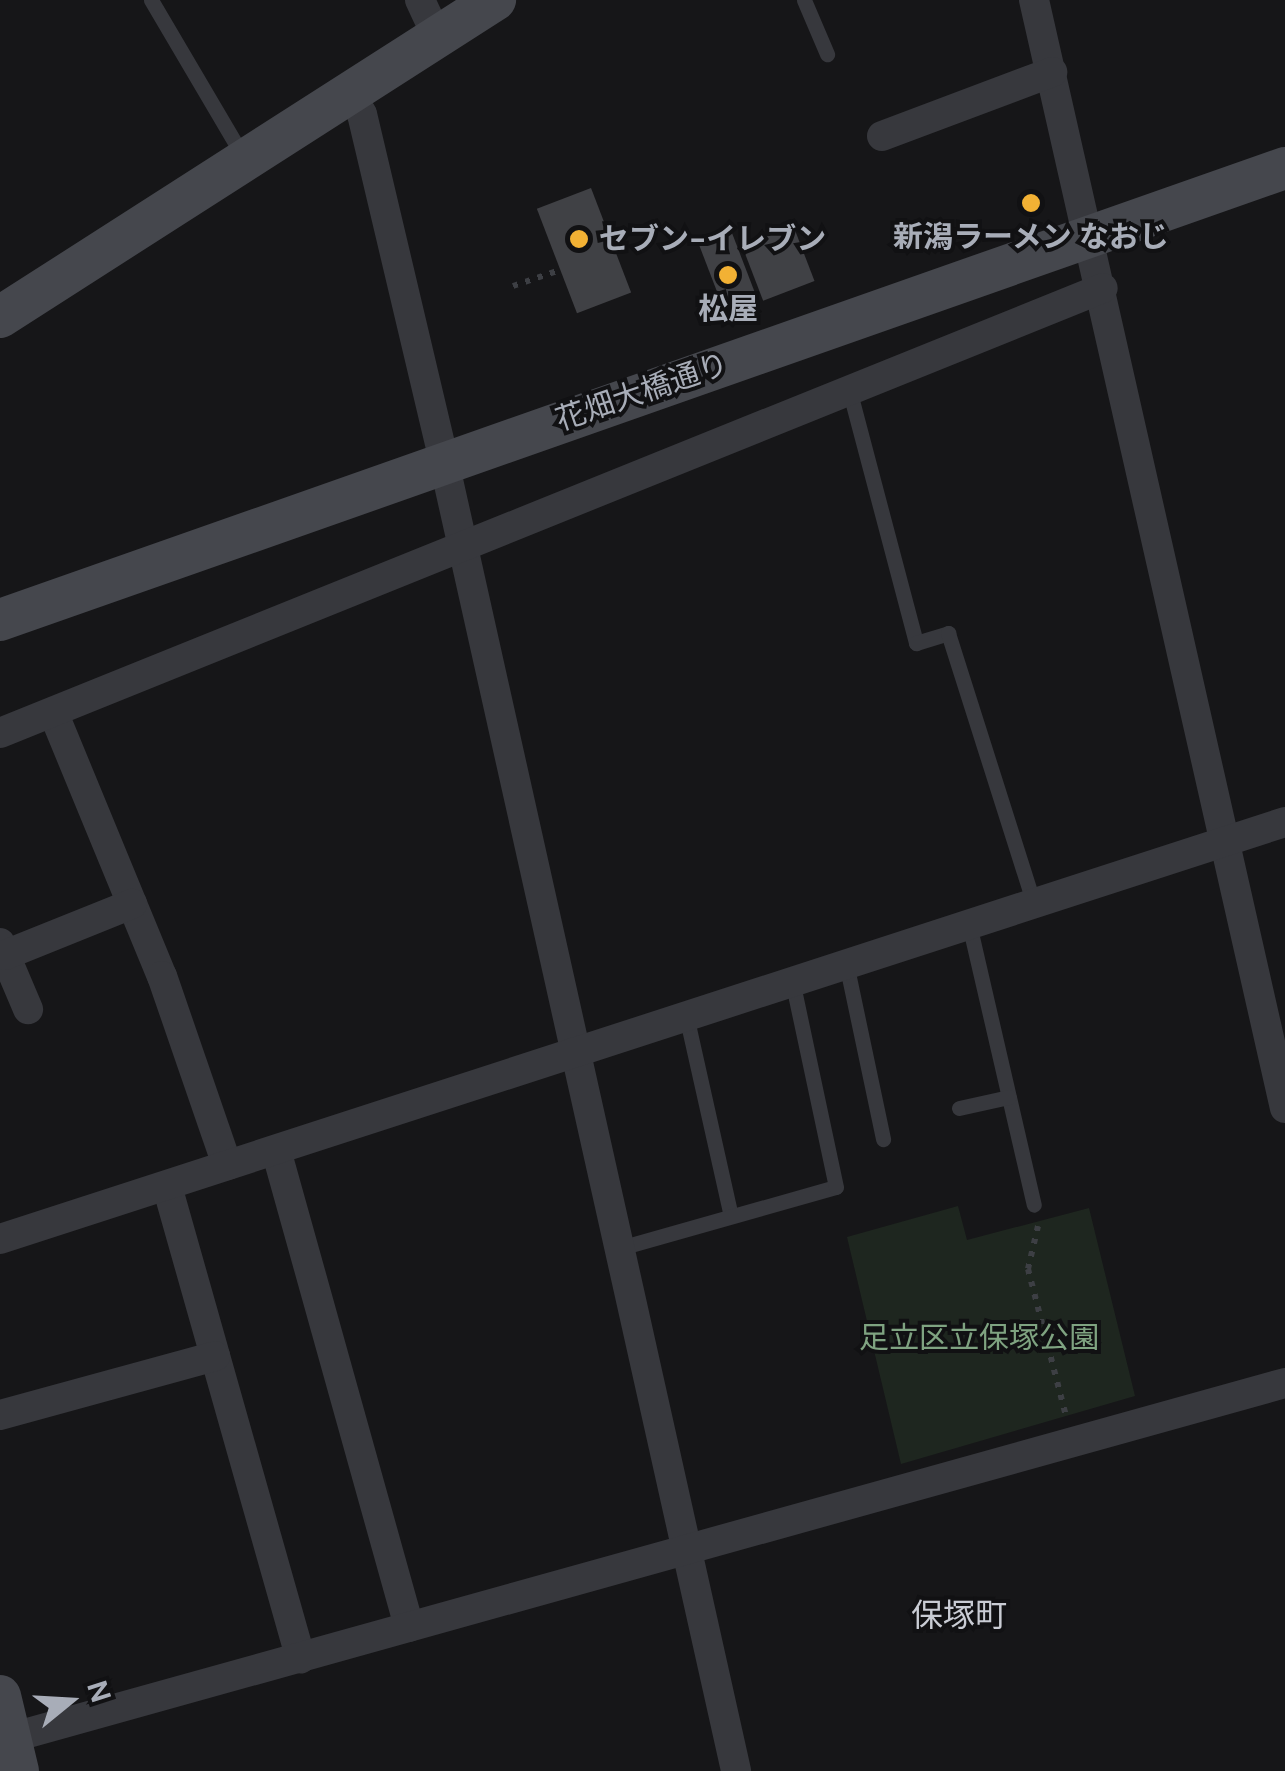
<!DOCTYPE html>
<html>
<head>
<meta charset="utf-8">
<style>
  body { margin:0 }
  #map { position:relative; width:1285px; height:1771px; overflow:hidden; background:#161618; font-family:"DM Sans","Noto Sans JP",sans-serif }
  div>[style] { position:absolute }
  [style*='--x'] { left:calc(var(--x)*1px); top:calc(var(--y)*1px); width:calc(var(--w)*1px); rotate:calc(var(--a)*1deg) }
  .green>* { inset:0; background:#1e261f }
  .building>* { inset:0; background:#404145; transform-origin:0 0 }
  .path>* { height:6px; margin-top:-3px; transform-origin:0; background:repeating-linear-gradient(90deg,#3d3f44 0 5px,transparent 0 13px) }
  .lane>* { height:15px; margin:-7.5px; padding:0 7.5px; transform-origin:7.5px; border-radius:7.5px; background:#37383d }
  .street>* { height:30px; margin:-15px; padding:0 15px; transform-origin:15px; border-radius:15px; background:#37383d }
  .secondary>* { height:42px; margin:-21px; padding:0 21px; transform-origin:21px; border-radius:21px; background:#45474d }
  .dots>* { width:28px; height:28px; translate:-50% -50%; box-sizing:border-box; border:5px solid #111113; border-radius:50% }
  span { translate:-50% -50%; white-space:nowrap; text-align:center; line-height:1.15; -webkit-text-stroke:8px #111113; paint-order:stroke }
  .poi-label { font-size:30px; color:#a8adb8; font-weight:700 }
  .left { translate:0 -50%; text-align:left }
  .street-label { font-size:30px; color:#a8adb8 }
  .park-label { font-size:30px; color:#7fa381 }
  .neighbourhood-label { font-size:32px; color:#c9ccd4 }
  .north { position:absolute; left:20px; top:1651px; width:100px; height:100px; -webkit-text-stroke:8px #111113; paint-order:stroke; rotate:72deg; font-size:28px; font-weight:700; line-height:40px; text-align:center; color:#a8adb8 }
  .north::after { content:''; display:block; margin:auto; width:35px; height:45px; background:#a8adb8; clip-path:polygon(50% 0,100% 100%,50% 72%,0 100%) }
</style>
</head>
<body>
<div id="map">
  <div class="green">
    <div style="clip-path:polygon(958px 1206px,967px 1240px,1089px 1208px,1135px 1396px,901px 1464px,847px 1237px)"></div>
  </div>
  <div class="building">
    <div style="left:591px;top:188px;width:112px;height:58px;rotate:69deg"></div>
    <div style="left:793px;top:225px;width:60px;height:55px;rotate:69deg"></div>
    <div style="left:732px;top:233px;width:68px;height:35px;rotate:69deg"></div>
  </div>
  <div class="path">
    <div style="--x:513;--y:286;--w:50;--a:-18.8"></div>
    <div style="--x:1038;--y:1226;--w:44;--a:103.1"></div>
    <div style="--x:1028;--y:1269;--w:152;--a:75.5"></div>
  </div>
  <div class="lane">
    <div style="--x:151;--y:0;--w:181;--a:59.5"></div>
    <div style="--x:804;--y:0;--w:59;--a:66.9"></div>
    <div style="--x:849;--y:389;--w:263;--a:75.2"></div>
    <div style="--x:916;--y:643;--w:34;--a:-17"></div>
    <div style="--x:948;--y:633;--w:284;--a:72.4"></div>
    <div style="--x:969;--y:924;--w:288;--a:77"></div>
    <div style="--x:846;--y:963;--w:180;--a:78.1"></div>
    <div style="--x:686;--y:1015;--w:206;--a:77.4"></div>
    <div style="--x:959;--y:1108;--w:51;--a:-12.4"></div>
    <div style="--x:620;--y:1248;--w:224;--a:-15.8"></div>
    <div style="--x:836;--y:1187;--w:212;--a:-102"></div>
  </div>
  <div class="street">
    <div style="--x:420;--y:0;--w:38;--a:65"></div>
    <div style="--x:1034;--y:0;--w:1136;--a:77.24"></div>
    <div style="--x:349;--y:89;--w:28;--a:63"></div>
    <div style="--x:362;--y:114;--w:358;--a:76.7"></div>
    <div style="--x:444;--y:462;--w:1341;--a:77.42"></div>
    <div style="--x:882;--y:136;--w:182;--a:-20.6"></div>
    <div style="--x:53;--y:712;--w:286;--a:67.6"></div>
    <div style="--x:162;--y:976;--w:200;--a:71"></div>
    <div style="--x:0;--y:733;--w:1189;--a:-21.97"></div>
    <div style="--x:0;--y:943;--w:72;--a:67"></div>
    <div style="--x:5;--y:955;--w:137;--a:-21.9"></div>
    <div style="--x:276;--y:1150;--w:495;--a:74.4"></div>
    <div style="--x:167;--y:1186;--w:491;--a:74.2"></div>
    <div style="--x:0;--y:1239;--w:1351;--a:-17.98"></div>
    <div style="--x:0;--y:1415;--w:223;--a:-15.3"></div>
    <div style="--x:10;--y:1738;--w:1323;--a:-15.56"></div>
  </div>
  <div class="secondary">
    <div style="--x:0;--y:317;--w:588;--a:-32.64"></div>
    <div style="--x:0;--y:620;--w:1362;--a:-19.38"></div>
    <div style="--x:0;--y:1696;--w:77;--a:76.5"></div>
  </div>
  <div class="dots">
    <div style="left:1031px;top:203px;background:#f2b134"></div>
    <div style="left:579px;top:239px;background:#f2b134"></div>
    <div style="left:728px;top:275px;background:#f2b134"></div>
  </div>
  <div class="poi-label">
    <span style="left:1031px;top:237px">新潟ラーメン なおじ</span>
    <span class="left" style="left:599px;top:239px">セブン-イレブン</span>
    <span style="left:728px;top:309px">松屋</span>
  </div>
  <div class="street-label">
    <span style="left:642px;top:392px;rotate:-19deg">花畑大橋通り</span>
  </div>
  <div class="park-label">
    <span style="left:979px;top:1338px">足立区立保塚公園</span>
  </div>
  <div class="neighbourhood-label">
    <span style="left:959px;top:1615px">保塚町</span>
  </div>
  <div class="north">N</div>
</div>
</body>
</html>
